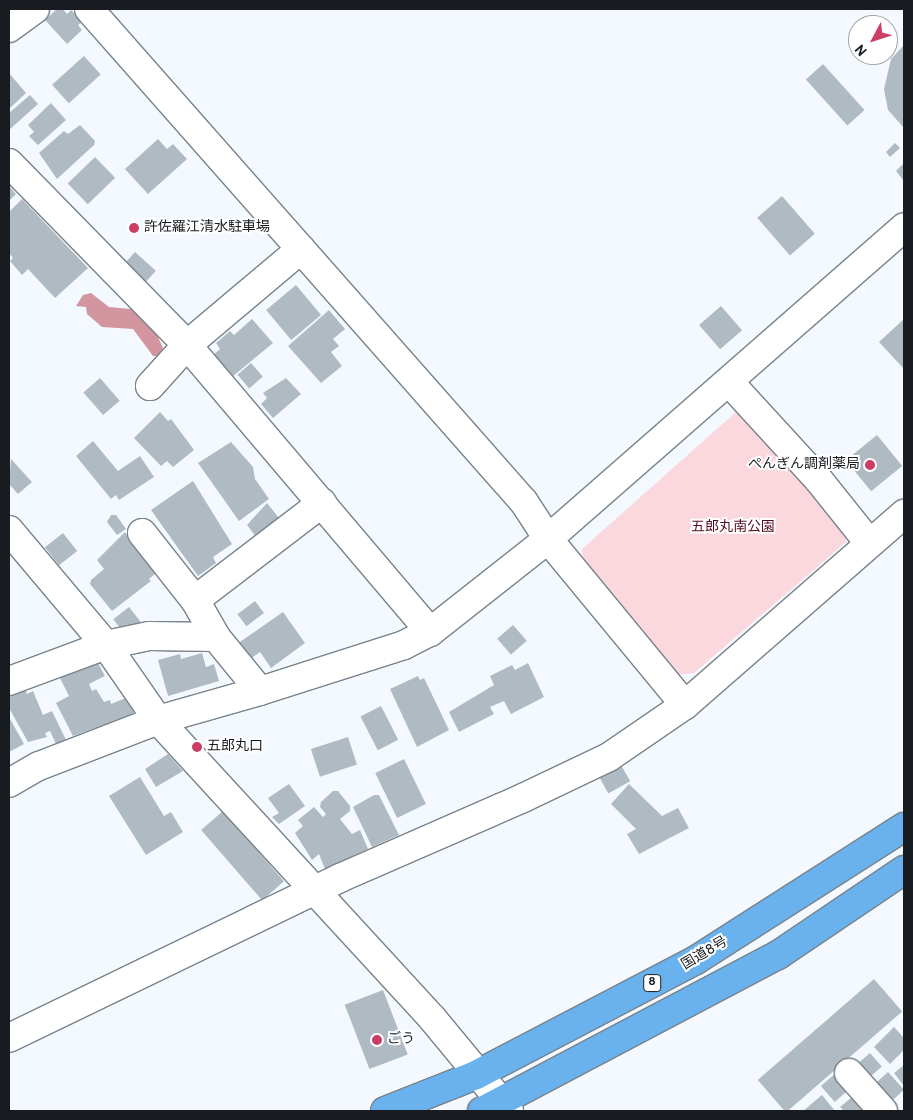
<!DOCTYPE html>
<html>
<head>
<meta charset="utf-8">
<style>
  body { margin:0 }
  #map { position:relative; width:913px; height:1120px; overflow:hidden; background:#f3f9ff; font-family:Overpass,"Noto Sans JP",sans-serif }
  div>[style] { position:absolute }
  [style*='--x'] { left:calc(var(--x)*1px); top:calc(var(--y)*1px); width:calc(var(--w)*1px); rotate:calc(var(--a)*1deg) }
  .green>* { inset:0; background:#fbd8dd }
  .water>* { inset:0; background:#d396a0 }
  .building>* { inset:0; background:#b0bac3; transform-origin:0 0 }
  .roads { filter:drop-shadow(1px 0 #79838b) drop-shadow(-1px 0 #79838b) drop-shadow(0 1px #79838b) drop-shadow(0 -1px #79838b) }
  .minor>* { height:28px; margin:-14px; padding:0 14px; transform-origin:14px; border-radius:14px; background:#fff }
  .highway>* { height:28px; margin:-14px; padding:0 14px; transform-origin:14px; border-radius:14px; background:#6ab2ed }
  .dots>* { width:14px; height:14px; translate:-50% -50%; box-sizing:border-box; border:2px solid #fff; border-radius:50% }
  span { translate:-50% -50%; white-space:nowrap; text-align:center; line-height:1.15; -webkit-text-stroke:4px #fff; paint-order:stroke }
  .shield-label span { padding:1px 4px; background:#fff; border:1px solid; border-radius:4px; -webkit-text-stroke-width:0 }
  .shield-label { font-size:12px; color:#181b1f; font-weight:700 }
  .poi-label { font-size:14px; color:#181b1f }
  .left { translate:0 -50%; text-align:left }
  .right { translate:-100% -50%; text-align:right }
  .park-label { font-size:14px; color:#540c22 }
  .street-label { font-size:14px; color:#181b1f }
  .frame { position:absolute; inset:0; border:10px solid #181b1f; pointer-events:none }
  .north { position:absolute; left:848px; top:15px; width:50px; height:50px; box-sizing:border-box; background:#fff; border:1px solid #a3a4a5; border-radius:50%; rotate:230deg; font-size:14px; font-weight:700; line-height:20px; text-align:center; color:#181b1f }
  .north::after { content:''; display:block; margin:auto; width:18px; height:22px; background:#cc3d63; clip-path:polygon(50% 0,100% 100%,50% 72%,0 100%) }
</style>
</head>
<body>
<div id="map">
  <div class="green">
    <div style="clip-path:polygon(737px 411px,846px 528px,846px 542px,694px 673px,676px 675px,583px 561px,582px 549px)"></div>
  </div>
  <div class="water">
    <div style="clip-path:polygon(91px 293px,109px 307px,131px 309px,140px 317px,157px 335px,163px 348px,159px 356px,153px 356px,133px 329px,102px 327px,87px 314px,86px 307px,76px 306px,83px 295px)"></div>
  </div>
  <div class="building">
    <div style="clip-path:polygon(57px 9px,63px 9px,67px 14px,71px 10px,82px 22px,78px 25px,82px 30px,67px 44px,45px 20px)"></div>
    <div style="clip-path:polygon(904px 45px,904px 128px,888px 110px,884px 89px,891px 59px)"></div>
    <div style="left:84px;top:56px;width:25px;height:43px;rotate:48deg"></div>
    <div style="left:823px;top:64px;width:62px;height:23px;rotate:48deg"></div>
    <div style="clip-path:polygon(9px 73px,26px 93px,9px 109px)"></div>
    <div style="clip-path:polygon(30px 95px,38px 104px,9px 130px,9px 113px)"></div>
    <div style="clip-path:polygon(51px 103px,66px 120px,38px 145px,29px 136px,34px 132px,28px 125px)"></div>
    <div style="clip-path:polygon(80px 125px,95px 141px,94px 145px,57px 179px,39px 153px,64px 131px,68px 134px)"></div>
    <div style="clip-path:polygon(158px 139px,167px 149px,173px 144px,187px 159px,148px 194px,125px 169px)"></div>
    <div style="clip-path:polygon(895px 143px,900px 148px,890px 157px,886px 152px)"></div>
    <div style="left:95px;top:157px;width:29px;height:38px;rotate:46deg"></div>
    <div style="clip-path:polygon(904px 163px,904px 181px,896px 171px)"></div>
    <div style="clip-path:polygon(9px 186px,16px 194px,9px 201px)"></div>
    <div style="left:782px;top:196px;width:50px;height:33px;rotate:49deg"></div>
    <div style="clip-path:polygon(22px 199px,88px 268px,55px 298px,28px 269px,22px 275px,10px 261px,13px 258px,9px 253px,9px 212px)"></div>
    <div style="left:135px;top:252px;width:28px;height:19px;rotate:42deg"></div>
    <div style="left:296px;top:285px;width:39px;height:39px;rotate:50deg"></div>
    <div style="left:721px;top:306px;width:32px;height:29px;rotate:49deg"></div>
    <div style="clip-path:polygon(329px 310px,345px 329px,333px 339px,339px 346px,331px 352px,342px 366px,321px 383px,288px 346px)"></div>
    <div style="clip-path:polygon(252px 319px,273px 343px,232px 377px,213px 355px,220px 349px,216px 343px,230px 331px,234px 335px)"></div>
    <div style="clip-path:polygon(904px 319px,904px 369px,879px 342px)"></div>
    <div style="left:251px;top:363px;width:18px;height:18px;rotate:49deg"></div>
    <div style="left:100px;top:378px;width:30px;height:22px;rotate:49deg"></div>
    <div style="clip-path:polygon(286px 378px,301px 394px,273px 418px,261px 404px,267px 398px,263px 393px)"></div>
    <div style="clip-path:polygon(160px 412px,168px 421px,171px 419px,194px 450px,173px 467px,167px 461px,161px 466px,134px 438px)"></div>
    <div style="left:877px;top:435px;width:40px;height:40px;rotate:51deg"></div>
    <div style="clip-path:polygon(93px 441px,118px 471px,140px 456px,154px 477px,119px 500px,116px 495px,111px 499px,76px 456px)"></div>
    <div style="clip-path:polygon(231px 442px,253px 467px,255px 479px,269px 499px,239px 521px,198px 463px)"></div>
    <div style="clip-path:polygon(11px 459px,32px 482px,18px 494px,9px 484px)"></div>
    <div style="clip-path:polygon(193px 481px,232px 544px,213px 557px,216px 563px,198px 576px,151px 510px)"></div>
    <div style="clip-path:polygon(267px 503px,283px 523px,260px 542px,247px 525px)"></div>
    <div style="clip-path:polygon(111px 515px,116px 515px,126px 529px,117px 535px,107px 522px)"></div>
    <div style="clip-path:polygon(125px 532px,157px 572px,149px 579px,151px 581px,112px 611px,90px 584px,91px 580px,104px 569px,97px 560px)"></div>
    <div style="left:63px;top:533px;width:23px;height:23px;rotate:52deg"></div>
    <div style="left:255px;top:601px;width:15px;height:22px;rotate:53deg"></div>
    <div style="left:129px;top:607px;width:23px;height:20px;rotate:52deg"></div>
    <div style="clip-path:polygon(283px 612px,305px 643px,271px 668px,260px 652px,249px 660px,237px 644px)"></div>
    <div style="left:513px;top:625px;width:21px;height:21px;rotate:49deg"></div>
    <div style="clip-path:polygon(202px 653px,206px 667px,214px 664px,219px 681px,168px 696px,158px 660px,180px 654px,181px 659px)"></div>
    <div style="clip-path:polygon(97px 661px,105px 676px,89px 684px,92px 691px,96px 689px,104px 702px,110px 700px,111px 704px,128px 697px,134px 709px,133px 714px,73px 736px,56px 703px,69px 696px,60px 678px)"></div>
    <div style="clip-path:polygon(528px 663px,544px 697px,511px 714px,504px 701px,490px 707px,494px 714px,459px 732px,449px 712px,494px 685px,490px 676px,512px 665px,515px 670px)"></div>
    <div style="clip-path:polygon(418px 676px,420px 680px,424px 678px,449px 730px,417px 747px,390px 689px)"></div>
    <div style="clip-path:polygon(25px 688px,27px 694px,33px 691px,43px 715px,52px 711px,67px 742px,57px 746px,50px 731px,45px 733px,47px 737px,28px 742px,9px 708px,9px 696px)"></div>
    <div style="left:381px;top:706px;width:38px;height:23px;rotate:63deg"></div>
    <div style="clip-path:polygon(9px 717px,24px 744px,9px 752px)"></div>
    <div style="left:348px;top:737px;width:29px;height:39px;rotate:72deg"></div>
    <div style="clip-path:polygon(168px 754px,183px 771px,156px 787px,145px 769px)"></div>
    <div style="left:404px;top:759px;width:50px;height:32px;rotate:64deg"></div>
    <div style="left:620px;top:763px;width:21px;height:25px;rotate:61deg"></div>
    <div style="clip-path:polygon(140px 777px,164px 816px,171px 812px,183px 832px,146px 855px,109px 796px)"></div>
    <div style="clip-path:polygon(289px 784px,305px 806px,279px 824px,272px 817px,279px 813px,268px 798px)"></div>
    <div style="clip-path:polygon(629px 784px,662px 816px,678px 808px,689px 828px,639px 854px,627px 834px,636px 829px,611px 804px)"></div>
    <div style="clip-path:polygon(333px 791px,338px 791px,350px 806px,350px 811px,340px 819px,352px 834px,360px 830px,368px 849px,325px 869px,319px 854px,312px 860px,295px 833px,303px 826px,298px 820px,314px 807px,323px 817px,326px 814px,320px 807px,321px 802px)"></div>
    <div style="clip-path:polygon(374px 795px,379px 795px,399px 835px,372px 847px,353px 807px)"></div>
    <div style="left:223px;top:811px;width:93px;height:29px;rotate:49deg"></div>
    <div style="left:874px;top:979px;width:43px;height:154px;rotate:49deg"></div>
    <div style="left:383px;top:990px;width:69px;height:41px;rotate:69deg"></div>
    <div style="clip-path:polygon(894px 1027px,904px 1038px,904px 1050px,890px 1064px,874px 1047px)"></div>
    <div style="left:870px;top:1053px;width:18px;height:18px;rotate:49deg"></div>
    <div style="clip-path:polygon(904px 1065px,904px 1086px,894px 1073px)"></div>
    <div style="left:888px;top:1072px;width:24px;height:16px;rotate:48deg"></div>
    <div style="left:836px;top:1073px;width:21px;height:20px;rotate:49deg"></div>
    <div style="clip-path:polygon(822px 1095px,835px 1111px,803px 1111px)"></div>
    <div style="clip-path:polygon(851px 1098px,863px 1111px,844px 1111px,840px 1107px)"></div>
  </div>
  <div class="roads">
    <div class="minor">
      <div style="--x:89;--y:9;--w:657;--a:48.58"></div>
      <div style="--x:524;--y:502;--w:44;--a:57"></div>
      <div style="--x:548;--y:539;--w:215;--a:50.5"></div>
      <div style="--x:9;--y:28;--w:32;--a:-36"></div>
      <div style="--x:9;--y:163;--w:255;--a:45.6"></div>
      <div style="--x:187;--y:345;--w:376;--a:49.7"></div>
      <div style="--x:729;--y:382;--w:132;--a:47.5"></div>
      <div style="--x:818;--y:479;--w:82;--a:51.4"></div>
      <div style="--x:150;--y:386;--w:55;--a:-47.9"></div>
      <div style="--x:187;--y:345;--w:149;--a:-40.1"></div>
      <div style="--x:9;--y:530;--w:150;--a:49.9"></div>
      <div style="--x:106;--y:645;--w:91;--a:55.3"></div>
      <div style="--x:158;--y:720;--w:405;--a:47.4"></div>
      <div style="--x:432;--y:1018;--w:121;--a:50.4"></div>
      <div style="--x:142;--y:533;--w:85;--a:51.7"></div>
      <div style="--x:9;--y:681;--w:103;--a:-20.4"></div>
      <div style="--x:106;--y:645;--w:44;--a:-11.8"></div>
      <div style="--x:149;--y:636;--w:67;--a:0.9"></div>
      <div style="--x:260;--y:691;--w:70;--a:-129.2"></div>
      <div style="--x:216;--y:637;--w:43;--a:-119.6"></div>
      <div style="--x:195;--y:600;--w:160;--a:-37.4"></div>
      <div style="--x:9;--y:783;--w:34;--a:-30"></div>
      <div style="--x:39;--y:766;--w:128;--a:-21.1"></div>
      <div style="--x:158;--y:720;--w:106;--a:-15.9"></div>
      <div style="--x:260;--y:691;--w:151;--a:-17.7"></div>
      <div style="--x:404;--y:645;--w:29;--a:-27"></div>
      <div style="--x:430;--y:632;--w:150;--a:-38.2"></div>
      <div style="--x:548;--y:539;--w:473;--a:-41.2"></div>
      <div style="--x:9;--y:1038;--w:368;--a:-25.8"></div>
      <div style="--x:340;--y:878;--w:200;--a:-23.6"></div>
      <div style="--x:523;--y:798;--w:95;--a:-25.5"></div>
      <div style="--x:609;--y:757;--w:92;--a:-34.4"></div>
      <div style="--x:685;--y:705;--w:291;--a:-41.1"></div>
      <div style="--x:849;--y:1073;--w:51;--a:48.2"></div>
    </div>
    <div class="highway">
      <div style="--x:385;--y:1111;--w:98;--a:-21.6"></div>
      <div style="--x:476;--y:1075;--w:248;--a:-27.6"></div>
      <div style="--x:696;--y:960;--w:247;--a:-32.6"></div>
      <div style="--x:482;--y:1111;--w:335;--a:-27.8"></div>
      <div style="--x:778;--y:955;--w:152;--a:-34"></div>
    </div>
  </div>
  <div class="dots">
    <div style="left:134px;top:228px;background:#cc3d63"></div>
    <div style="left:870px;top:465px;background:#cc3d63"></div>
    <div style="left:197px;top:747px;background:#cc3d63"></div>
    <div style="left:377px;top:1040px;background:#cc3d63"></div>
  </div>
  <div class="shield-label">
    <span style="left:652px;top:983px">8</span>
  </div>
  <div class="poi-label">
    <span class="left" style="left:144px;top:228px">許佐羅江清水駐車場</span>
    <span class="right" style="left:860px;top:465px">ぺんぎん調剤薬局</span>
    <span class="left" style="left:207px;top:747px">五郎丸口</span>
    <span class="left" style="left:387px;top:1040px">ごう</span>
  </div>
  <div class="park-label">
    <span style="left:733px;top:528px">五郎丸南公園</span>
  </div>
  <div class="street-label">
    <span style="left:705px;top:954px;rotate:-31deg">国道8号</span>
  </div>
  <div class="frame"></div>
  <div class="north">N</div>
</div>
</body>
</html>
